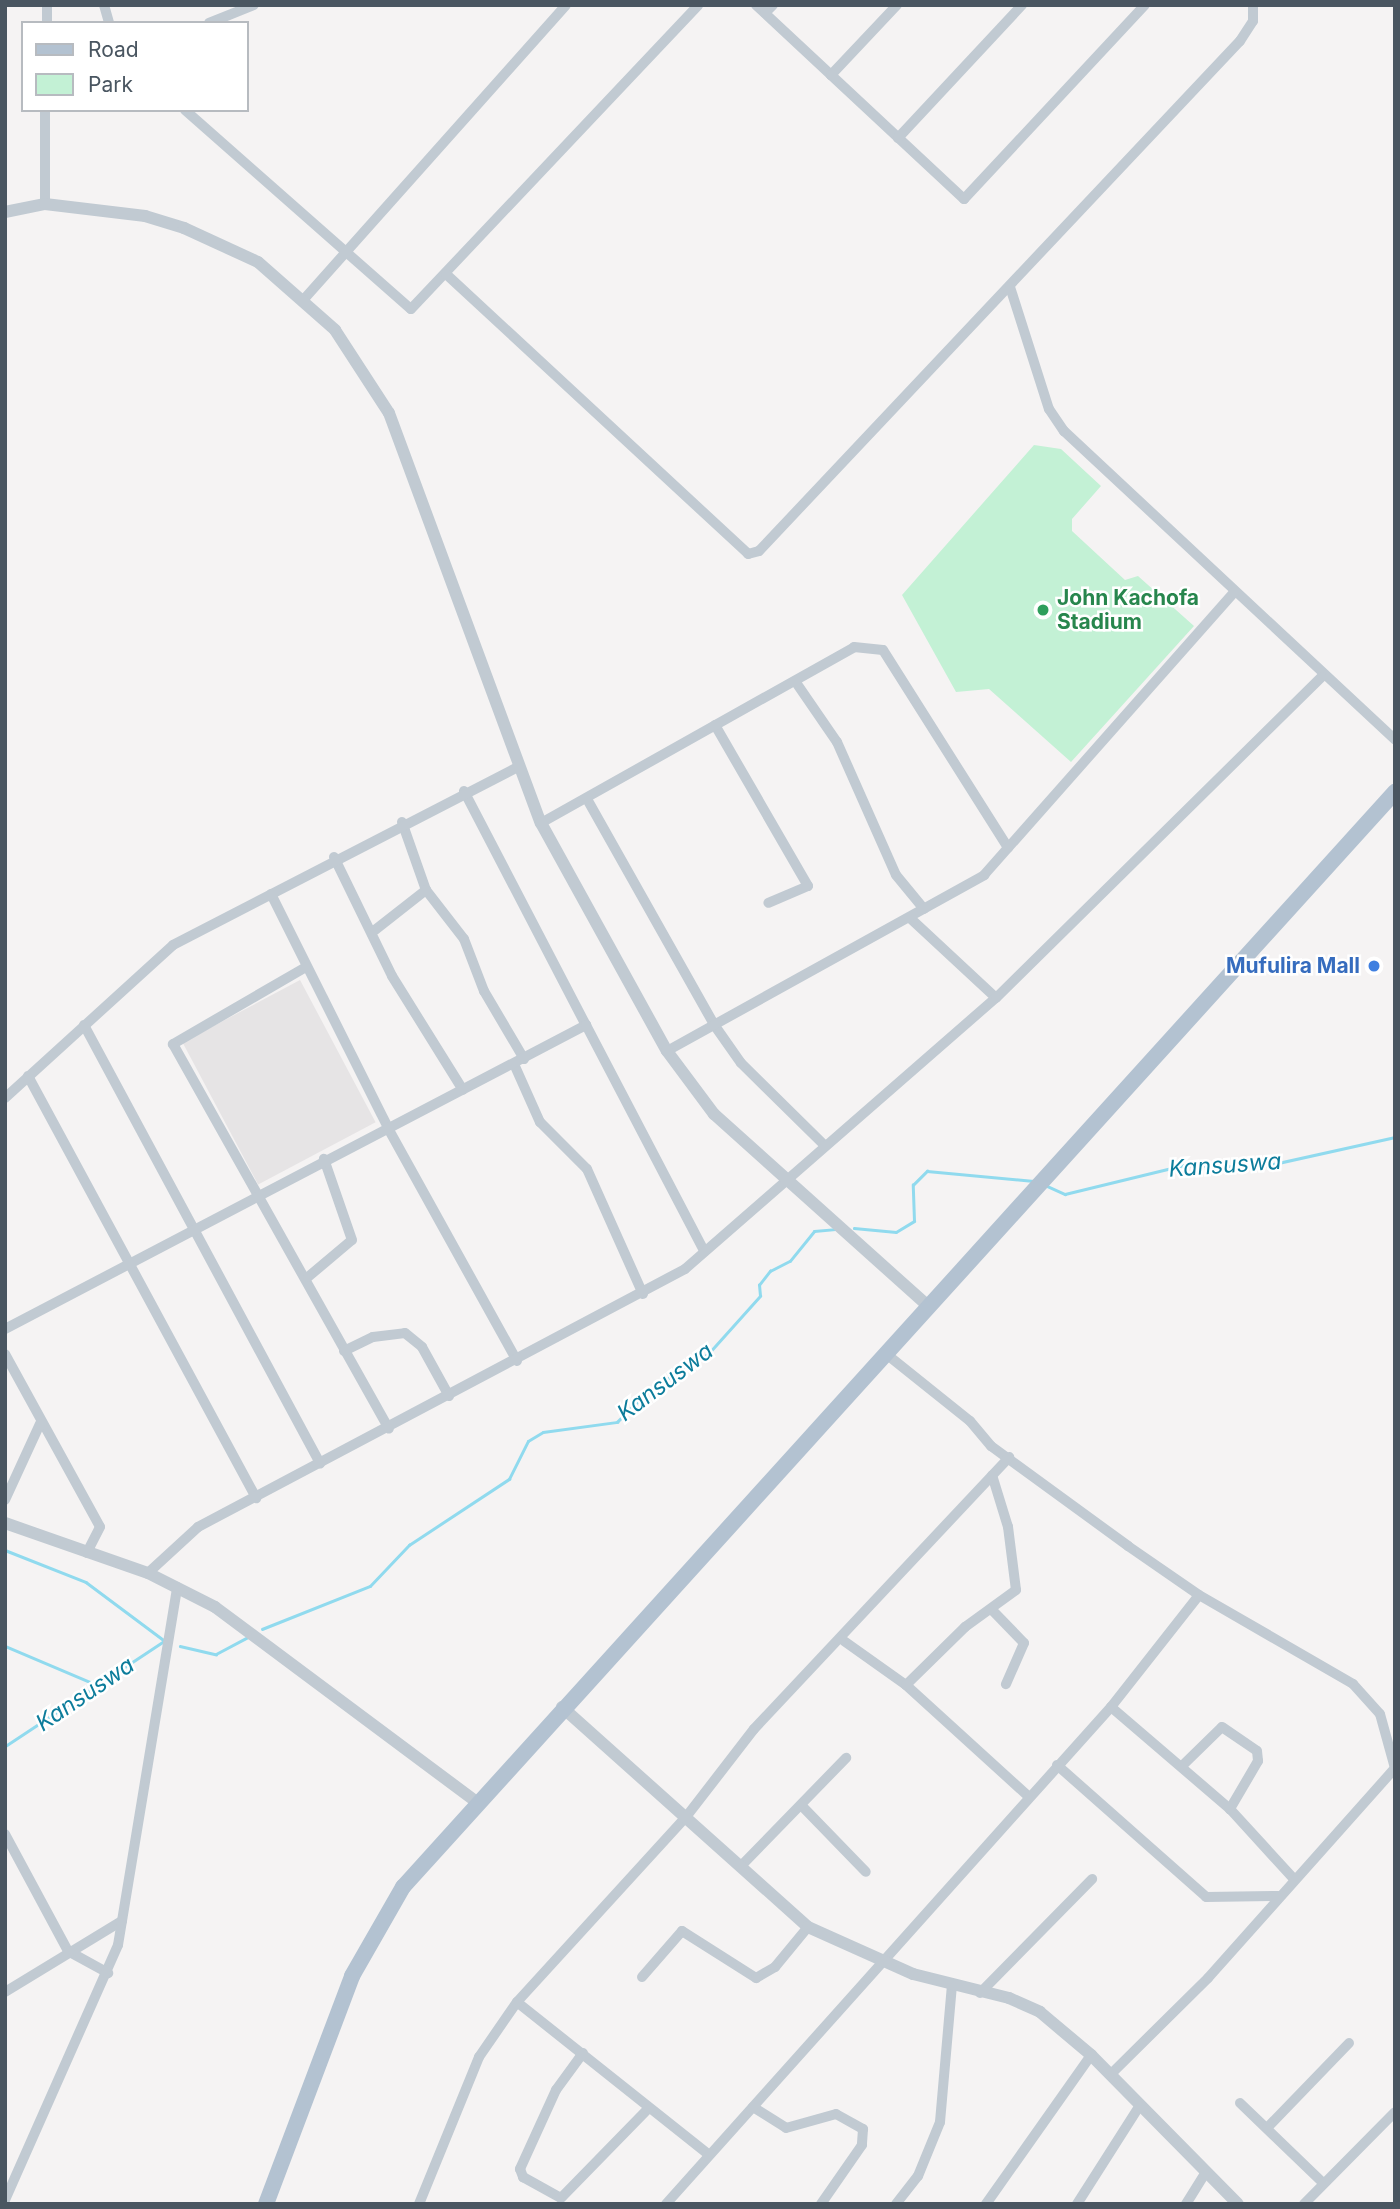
<!DOCTYPE html>
<html>
<head>
<meta charset="utf-8">
<style>
  body { margin:0 }
  #map { position:relative; width:1400px; height:2209px; overflow:hidden; background:#f5f3f3; font-family:Inter,sans-serif }
  div>[style] { position:absolute }
  [style*='--x'] { left:calc(var(--x)*1px); top:calc(var(--y)*1px); width:calc(var(--w)*1px); rotate:calc(var(--a)*1deg) }
  .education>* { inset:0; background:#e6e4e5; transform-origin:0 0 }
  .green>* { inset:0; background:#c3f1d5 }
  .stream>* { height:2.5px; margin:-1.25px; padding:0 1.25px; transform-origin:1.25px; border-radius:1.25px; background:#90daee }
  .minor>* { height:10px; margin:-5px; padding:0 5px; transform-origin:5px; border-radius:5px; background:#c1cad2 }
  .tertiary>* { height:12px; margin:-6px; padding:0 6px; transform-origin:6px; border-radius:6px; background:#c1cad2 }
  .primary>* { height:16px; margin:-8px; padding:0 8px; transform-origin:8px; border-radius:8px; background:#b3c2d1 }
  .dots>* { width:19px; height:19px; translate:-50% -50%; box-sizing:border-box; border:4px solid #fff; border-radius:50% }
  span { translate:-50% -50%; white-space:nowrap; text-align:center; line-height:1.15; -webkit-text-stroke:5px #fff; paint-order:stroke }
  .leisure-label { font-size:21px; color:#27864d; font-weight:700 }
  .left { translate:0 -50%; text-align:left }
  .shop-label { font-size:21px; color:#366cbe; font-weight:700 }
  .right { translate:-100% -50%; text-align:right }
  .water-label { font-size:23px; color:#0c7c9b; font-style:italic }
  .frame { position:absolute; inset:0; border:7px solid #4a5661; pointer-events:none }
  .legend { position:absolute; left:21px; top:21px; width:228px; height:91px; box-sizing:border-box; background:#fff; border:2px solid #b7bbc0; margin:0; padding:9px 12px; list-style:none; font-size:21px; color:#4a5661 }
  .legend li { display:flex; align-items:center; gap:14px; height:35px }
  .legend b { width:35px; border:2px solid #b7bbc0 }
</style>
</head>
<body>
<div id="map">
  <div class="education">
    <div style="left:300px;top:980px;width:161px;height:133px;rotate:62deg"></div>
  </div>
  <div class="green">
    <div style="clip-path:polygon(1034px 445px,1061px 449px,1101px 486px,1072px 519px,1072px 531px,1125px 580px,1138px 576px,1194px 626px,1071px 762px,989px 689px,956px 692px,902px 595px)"></div>
  </div>
  <div class="stream">
    <div style="--x:1047;--y:1186;--w:20;--a:24"></div>
    <div style="--x:1065;--y:1194;--w:122;--a:-13.7"></div>
    <div style="--x:1184;--y:1165;--w:76;--a:1.5"></div>
    <div style="--x:1260;--y:1167;--w:138;--a:-12.5"></div>
    <div style="--x:854;--y:1228;--w:42;--a:5.4"></div>
    <div style="--x:896;--y:1232;--w:21;--a:-31"></div>
    <div style="--x:914;--y:1221;--w:36;--a:-92"></div>
    <div style="--x:913;--y:1185;--w:20;--a:-45"></div>
    <div style="--x:927;--y:1171;--w:107;--a:5.3"></div>
    <div style="--x:5;--y:1550;--w:87;--a:21.6"></div>
    <div style="--x:86;--y:1582;--w:99;--a:36.8"></div>
    <div style="--x:165;--y:1641;--w:192;--a:146.5"></div>
    <div style="--x:262;--y:1629;--w:116;--a:-21.7"></div>
    <div style="--x:370;--y:1586;--w:57;--a:-46.4"></div>
    <div style="--x:409;--y:1545;--w:120;--a:-33.4"></div>
    <div style="--x:509;--y:1479;--w:42;--a:-63.4"></div>
    <div style="--x:528;--y:1441;--w:17;--a:-31"></div>
    <div style="--x:543;--y:1432;--w:75;--a:-7.7"></div>
    <div style="--x:617;--y:1422;--w:47;--a:-45"></div>
    <div style="--x:650;--y:1389;--w:68;--a:-31.1"></div>
    <div style="--x:708;--y:1354;--w:78;--a:-48.1"></div>
    <div style="--x:760;--y:1296;--w:11;--a:-95"></div>
    <div style="--x:759;--y:1285;--w:18;--a:-52"></div>
    <div style="--x:770;--y:1271;--w:22;--a:-27"></div>
    <div style="--x:790;--y:1261;--w:38;--a:-51"></div>
    <div style="--x:814;--y:1231;--w:21;--a:-5"></div>
    <div style="--x:5;--y:1646;--w:98;--a:22.9"></div>
    <div style="--x:180;--y:1646;--w:37;--a:13"></div>
    <div style="--x:216;--y:1654;--w:36;--a:-28"></div>
  </div>
  <div class="minor">
    <div style="--x:104;--y:5;--w:19;--a:74"></div>
    <div style="--x:756;--y:5;--w:103;--a:43"></div>
    <div style="--x:831;--y:75;--w:96;--a:-46.7"></div>
    <div style="--x:765;--y:13;--w:11;--a:-45"></div>
    <div style="--x:47;--y:23;--w:18;--a:-90"></div>
    <div style="--x:209;--y:23;--w:48;--a:-21.8"></div>
    <div style="--x:831;--y:75;--w:182;--a:43"></div>
    <div style="--x:964;--y:199;--w:265;--a:-47"></div>
    <div style="--x:185;--y:110;--w:301;--a:41.4"></div>
    <div style="--x:411;--y:309;--w:418;--a:-46.6"></div>
    <div style="--x:898;--y:138;--w:182;--a:-47"></div>
    <div style="--x:45;--y:204;--w:94;--a:-90"></div>
    <div style="--x:446;--y:274;--w:412;--a:42.8"></div>
    <div style="--x:748;--y:554;--w:11;--a:-15"></div>
    <div style="--x:759;--y:551;--w:701;--a:-46.68"></div>
    <div style="--x:1240;--y:41;--w:24;--a:-57"></div>
    <div style="--x:1253;--y:21;--w:16;--a:-90"></div>
    <div style="--x:1010;--y:287;--w:128;--a:72.3"></div>
    <div style="--x:1049;--y:409;--w:27;--a:56"></div>
    <div style="--x:1064;--y:431;--w:453;--a:43"></div>
    <div style="--x:305;--y:298;--w:392;--a:-48.3"></div>
    <div style="--x:795;--y:681;--w:74;--a:55.5"></div>
    <div style="--x:837;--y:742;--w:145;--a:66.1"></div>
    <div style="--x:896;--y:875;--w:44;--a:50.5"></div>
    <div style="--x:715;--y:725;--w:186;--a:60"></div>
    <div style="--x:808;--y:886;--w:43;--a:157"></div>
    <div style="--x:464;--y:791;--w:264;--a:62.5"></div>
    <div style="--x:587;--y:799;--w:261;--a:60.6"></div>
    <div style="--x:715;--y:1026;--w:45;--a:54.9"></div>
    <div style="--x:741;--y:1063;--w:114;--a:44.6"></div>
    <div style="--x:402;--y:822;--w:72;--a:70.6"></div>
    <div style="--x:426;--y:890;--w:62;--a:52.2"></div>
    <div style="--x:464;--y:939;--w:56;--a:69"></div>
    <div style="--x:484;--y:991;--w:79;--a:59.5"></div>
    <div style="--x:541;--y:823;--w:359;--a:-29.3"></div>
    <div style="--x:854;--y:647;--w:29;--a:6"></div>
    <div style="--x:883;--y:650;--w:234;--a:57.7"></div>
    <div style="--x:334;--y:857;--w:132;--a:64"></div>
    <div style="--x:392;--y:976;--w:134;--a:58.1"></div>
    <div style="--x:271;--y:894;--w:264;--a:63.4"></div>
    <div style="--x:389;--y:1130;--w:264;--a:61"></div>
    <div style="--x:910;--y:918;--w:117;--a:42.9"></div>
    <div style="--x:375;--y:930;--w:65;--a:-38.1"></div>
    <div style="--x:306;--y:967;--w:154;--a:149.9"></div>
    <div style="--x:173;--y:1044;--w:441;--a:60.7"></div>
    <div style="--x:84;--y:1025;--w:498;--a:61.7"></div>
    <div style="--x:667;--y:1051;--w:363;--a:-29"></div>
    <div style="--x:984;--y:875;--w:378;--a:-48.5"></div>
    <div style="--x:514;--y:1064;--w:64;--a:65.9"></div>
    <div style="--x:540;--y:1122;--w:66;--a:45"></div>
    <div style="--x:587;--y:1169;--w:137;--a:65.9"></div>
    <div style="--x:28;--y:1076;--w:480;--a:61.6"></div>
    <div style="--x:5;--y:1098;--w:227;--a:-42.3"></div>
    <div style="--x:173;--y:945;--w:388;--a:-27.3"></div>
    <div style="--x:308;--y:1277;--w:57;--a:-40.1"></div>
    <div style="--x:352;--y:1240;--w:86;--a:-109.1"></div>
    <div style="--x:5;--y:1329;--w:656;--a:-27.62"></div>
    <div style="--x:586;--y:1025;--w:255;--a:62.4"></div>
    <div style="--x:344;--y:1351;--w:32;--a:-26"></div>
    <div style="--x:373;--y:1337;--w:32;--a:-7"></div>
    <div style="--x:405;--y:1333;--w:22;--a:39"></div>
    <div style="--x:422;--y:1347;--w:56;--a:61.1"></div>
    <div style="--x:885;--y:1353;--w:109;--a:38.7"></div>
    <div style="--x:970;--y:1421;--w:33;--a:50"></div>
    <div style="--x:991;--y:1446;--w:170;--a:36.1"></div>
    <div style="--x:1128;--y:1546;--w:86;--a:34.6"></div>
    <div style="--x:1199;--y:1595;--w:178;--a:30"></div>
    <div style="--x:1353;--y:1684;--w:40;--a:48"></div>
    <div style="--x:1380;--y:1714;--w:56;--a:74.5"></div>
    <div style="--x:5;--y:1354;--w:197;--a:61.2"></div>
    <div style="--x:100;--y:1527;--w:29;--a:117"></div>
    <div style="--x:5;--y:1500;--w:84;--a:-65.3"></div>
    <div style="--x:148;--y:1573;--w:68;--a:-42.6"></div>
    <div style="--x:198;--y:1527;--w:551;--a:-27.91"></div>
    <div style="--x:685;--y:1269;--w:413;--a:-41.1"></div>
    <div style="--x:996;--y:998;--w:457;--a:-44.6"></div>
    <div style="--x:994;--y:1612;--w:43;--a:45.9"></div>
    <div style="--x:1024;--y:1643;--w:45;--a:113.7"></div>
    <div style="--x:844;--y:1641;--w:76;--a:35.4"></div>
    <div style="--x:906;--y:1685;--w:165;--a:42.3"></div>
    <div style="--x:906;--y:1685;--w:83;--a:-44.5"></div>
    <div style="--x:965;--y:1627;--w:63;--a:-36"></div>
    <div style="--x:1016;--y:1590;--w:64;--a:-97.2"></div>
    <div style="--x:1008;--y:1527;--w:54;--a:-107.1"></div>
    <div style="--x:1111;--y:1707;--w:157;--a:40.6"></div>
    <div style="--x:1230;--y:1809;--w:95;--a:47.6"></div>
    <div style="--x:1057;--y:1765;--w:199;--a:41.5"></div>
    <div style="--x:1206;--y:1897;--w:72;--a:-0.8"></div>
    <div style="--x:1183;--y:1765;--w:54;--a:-44.3"></div>
    <div style="--x:1222;--y:1727;--w:42;--a:34.4"></div>
    <div style="--x:1257;--y:1751;--w:10;--a:84"></div>
    <div style="--x:1258;--y:1761;--w:56;--a:120.3"></div>
    <div style="--x:801;--y:1805;--w:93;--a:45.9"></div>
    <div style="--x:5;--y:1834;--w:133;--a:61.7"></div>
    <div style="--x:68;--y:1951;--w:46;--a:28.8"></div>
    <div style="--x:741;--y:1866;--w:151;--a:-45.8"></div>
    <div style="--x:642;--y:1977;--w:61;--a:-49"></div>
    <div style="--x:682;--y:1931;--w:88;--a:32.4"></div>
    <div style="--x:756;--y:1978;--w:22;--a:-30"></div>
    <div style="--x:775;--y:1967;--w:52;--a:-50.5"></div>
    <div style="--x:5;--y:1992;--w:137;--a:-31.3"></div>
    <div style="--x:980;--y:1993;--w:160;--a:-45.5"></div>
    <div style="--x:583;--y:2053;--w:46;--a:126.1"></div>
    <div style="--x:556;--y:2090;--w:87;--a:114.5"></div>
    <div style="--x:520;--y:2169;--w:9;--a:69"></div>
    <div style="--x:523;--y:2177;--w:43;--a:28.9"></div>
    <div style="--x:561;--y:2198;--w:124;--a:-45.7"></div>
    <div style="--x:1110;--y:2075;--w:138;--a:-44.7"></div>
    <div style="--x:1208;--y:1978;--w:281;--a:-48.3"></div>
    <div style="--x:1240;--y:2103;--w:115;--a:43.9"></div>
    <div style="--x:753;--y:2107;--w:39;--a:32"></div>
    <div style="--x:786;--y:2128;--w:52;--a:-15.6"></div>
    <div style="--x:836;--y:2114;--w:31;--a:29"></div>
    <div style="--x:863;--y:2129;--w:16;--a:94"></div>
    <div style="--x:862;--y:2145;--w:72;--a:124.8"></div>
    <div style="--x:1267;--y:2128;--w:118;--a:-46"></div>
    <div style="--x:708;--y:2154;--w:244;--a:-141.5"></div>
    <div style="--x:517;--y:2002;--w:251;--a:-47.6"></div>
    <div style="--x:686;--y:1817;--w:111;--a:-52.3"></div>
    <div style="--x:754;--y:1729;--w:373;--a:-46.8"></div>
    <div style="--x:5;--y:2200;--w:279;--a:-66.1"></div>
    <div style="--x:118;--y:1945;--w:363;--a:-80.6"></div>
    <div style="--x:419;--y:2204;--w:159;--a:-67.8"></div>
    <div style="--x:479;--y:2057;--w:67;--a:-55.4"></div>
    <div style="--x:666;--y:2204;--w:667;--a:-48.16"></div>
    <div style="--x:1111;--y:1707;--w:142;--a:-51.8"></div>
    <div style="--x:896;--y:2204;--w:36;--a:-52"></div>
    <div style="--x:918;--y:2176;--w:58;--a:-67.8"></div>
    <div style="--x:940;--y:2122;--w:138;--a:-85"></div>
    <div style="--x:986;--y:2204;--w:182;--a:-54.8"></div>
    <div style="--x:1077;--y:2204;--w:117;--a:-57.5"></div>
    <div style="--x:1186;--y:2204;--w:36;--a:-58"></div>
    <div style="--x:1304;--y:2204;--w:129;--a:-45.3"></div>
  </div>
  <div class="tertiary">
    <div style="--x:5;--y:212;--w:41;--a:-11.3"></div>
    <div style="--x:45;--y:204;--w:101;--a:6.8"></div>
    <div style="--x:145;--y:216;--w:41;--a:17.1"></div>
    <div style="--x:184;--y:228;--w:81;--a:24.7"></div>
    <div style="--x:258;--y:262;--w:103;--a:41.4"></div>
    <div style="--x:335;--y:330;--w:99;--a:57"></div>
    <div style="--x:389;--y:413;--w:437;--a:69.7"></div>
    <div style="--x:541;--y:823;--w:260;--a:61.1"></div>
    <div style="--x:667;--y:1051;--w:79;--a:53.3"></div>
    <div style="--x:714;--y:1114;--w:288;--a:41.9"></div>
    <div style="--x:5;--y:1523;--w:151;--a:19.3"></div>
    <div style="--x:148;--y:1573;--w:75;--a:26.9"></div>
    <div style="--x:215;--y:1607;--w:328;--a:36.7"></div>
    <div style="--x:562;--y:1707;--w:330;--a:41.8"></div>
    <div style="--x:808;--y:1927;--w:115;--a:24.1"></div>
    <div style="--x:913;--y:1974;--w:99;--a:14"></div>
    <div style="--x:1009;--y:1998;--w:34;--a:24"></div>
    <div style="--x:1040;--y:2012;--w:67;--a:40.1"></div>
    <div style="--x:1091;--y:2055;--w:209;--a:45.4"></div>
  </div>
  <div class="primary">
    <div style="--x:266;--y:2204;--w:244;--a:-69.3"></div>
    <div style="--x:352;--y:1976;--w:103;--a:-60.2"></div>
    <div style="--x:403;--y:1887;--w:1478;--a:-47.83"></div>
  </div>
  <div class="dots">
    <div style="left:1043px;top:610px;background:#2e9e5b"></div>
    <div style="left:1374px;top:966px;background:#3f7fe0"></div>
  </div>
  <div class="leisure-label">
    <span class="left" style="left:1057px;top:610px">John Kachofa<br>Stadium</span>
  </div>
  <div class="shop-label">
    <span class="right" style="left:1360px;top:966px">Mufulira Mall</span>
  </div>
  <div class="water-label">
    <span style="left:1225px;top:1165px;rotate:-4deg">Kansuswa</span>
    <span style="left:665px;top:1382px;rotate:-37deg">Kansuswa</span>
    <span style="left:85px;top:1694px;rotate:-34deg">Kansuswa</span>
  </div>
  <div class="frame"></div>
  <ul class="legend">
  <li><b style="height:9px;background:#b3c2d1"></b>Road</li>
  <li><b style="height:19px;background:#c3f1d5"></b>Park</li>
  </ul>
</div>
</body>
</html>
